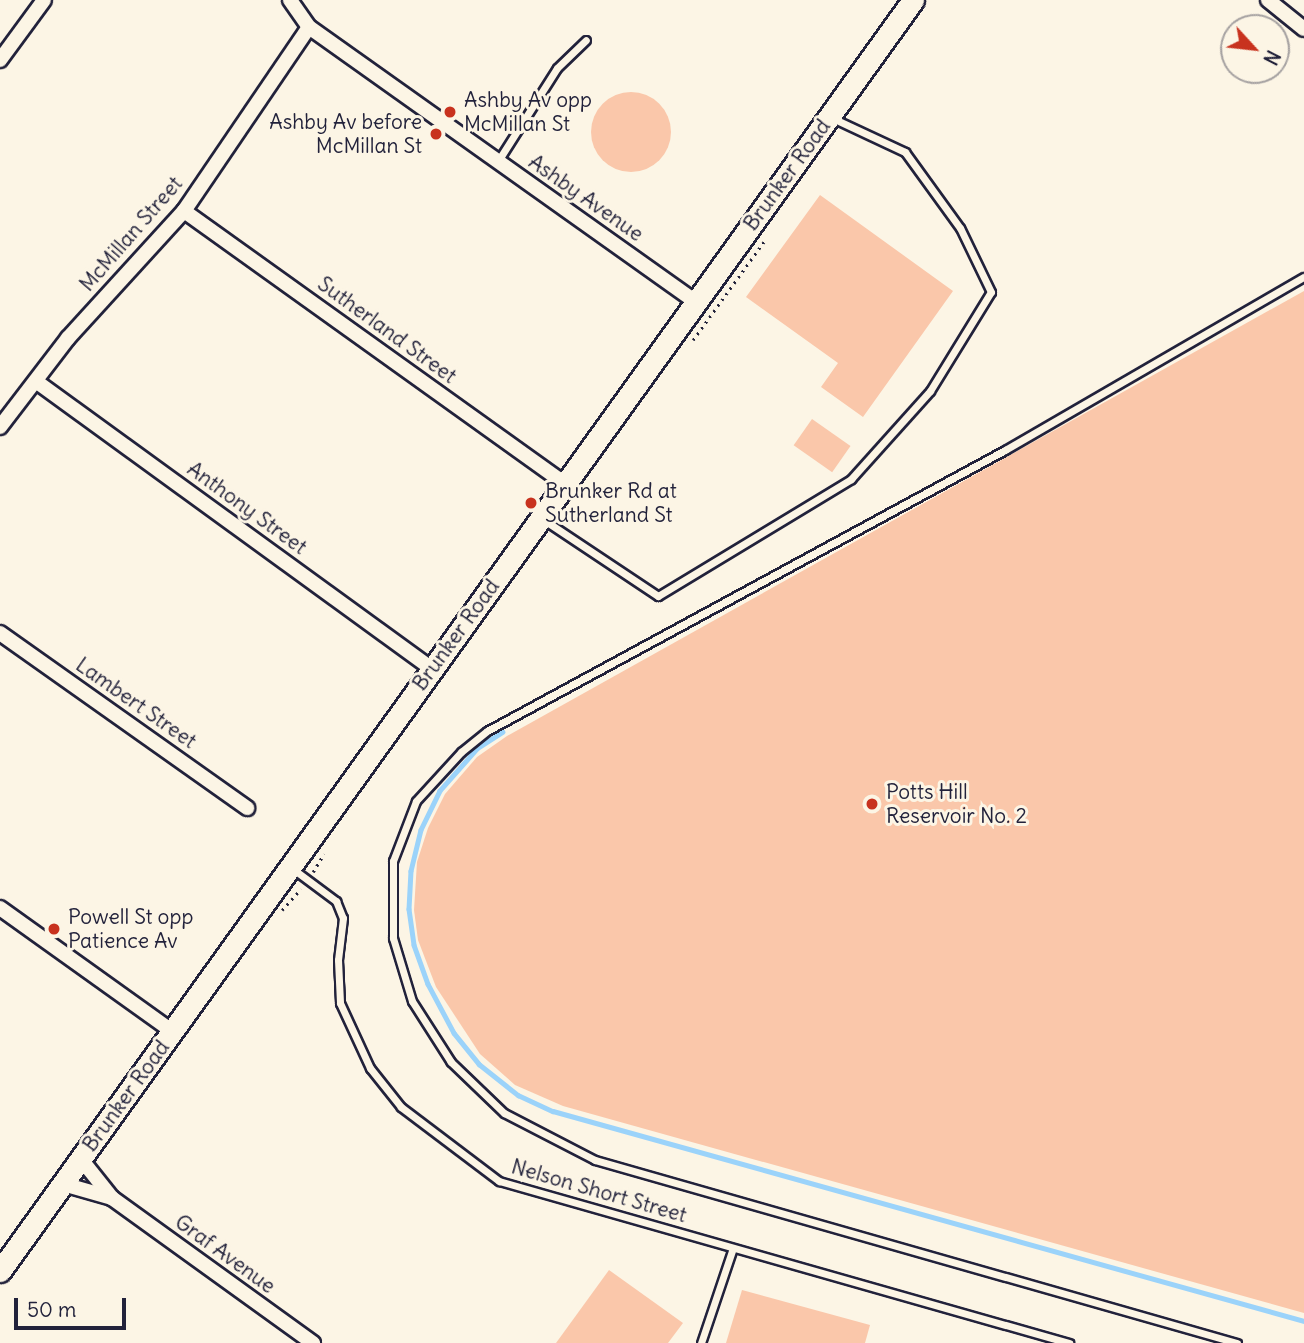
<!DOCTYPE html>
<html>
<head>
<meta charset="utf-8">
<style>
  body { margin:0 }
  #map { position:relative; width:1304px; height:1343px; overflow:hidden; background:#fcf5e5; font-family:Delius,sans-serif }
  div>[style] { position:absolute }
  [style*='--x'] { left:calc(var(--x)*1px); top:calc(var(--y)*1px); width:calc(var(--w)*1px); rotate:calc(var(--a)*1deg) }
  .stream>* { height:4.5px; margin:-2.25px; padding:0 2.25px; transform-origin:2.25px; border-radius:2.25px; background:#9bd3fa }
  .building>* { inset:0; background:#fac7aa; transform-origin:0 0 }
  .round { border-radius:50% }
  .path>* { height:2.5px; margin-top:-1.25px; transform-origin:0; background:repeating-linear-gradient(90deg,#22223b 0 2px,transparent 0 7px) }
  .roads { filter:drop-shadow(2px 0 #22223b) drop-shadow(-2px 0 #22223b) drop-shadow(0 2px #22223b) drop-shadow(0 -2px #22223b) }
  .service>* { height:7px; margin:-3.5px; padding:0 3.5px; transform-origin:3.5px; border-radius:3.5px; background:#fcf5e5 }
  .minor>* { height:14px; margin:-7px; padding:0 7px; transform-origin:7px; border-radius:7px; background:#fcf5e5 }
  .secondary>* { height:21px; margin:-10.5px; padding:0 10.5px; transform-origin:10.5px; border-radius:10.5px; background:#fcf5e5 }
  .dots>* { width:19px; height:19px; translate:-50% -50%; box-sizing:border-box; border:4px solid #fcf5e5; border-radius:50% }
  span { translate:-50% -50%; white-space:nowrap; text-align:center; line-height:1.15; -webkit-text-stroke:6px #fcf5e5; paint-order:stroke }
  .poi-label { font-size:21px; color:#22223b }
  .left { translate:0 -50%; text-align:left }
  .right { translate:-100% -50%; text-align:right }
  .street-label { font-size:21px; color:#22223b }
  .north { position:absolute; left:1220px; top:14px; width:70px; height:70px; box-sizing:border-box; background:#fcf5e5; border:2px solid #a5a1a1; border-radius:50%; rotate:117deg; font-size:19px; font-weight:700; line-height:28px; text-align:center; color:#22223b }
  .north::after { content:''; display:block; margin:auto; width:24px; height:32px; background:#c8321e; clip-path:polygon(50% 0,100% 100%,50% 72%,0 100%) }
  .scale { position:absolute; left:14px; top:1298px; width:112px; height:32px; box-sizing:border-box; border:4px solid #22223b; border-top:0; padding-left:9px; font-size:21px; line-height:24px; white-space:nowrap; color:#22223b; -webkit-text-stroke:5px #fcf5e5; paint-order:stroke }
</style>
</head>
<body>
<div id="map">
  <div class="stream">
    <div style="--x:503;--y:732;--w:31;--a:147"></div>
    <div style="--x:477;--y:749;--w:56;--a:131.4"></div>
    <div style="--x:440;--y:791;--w:43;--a:116"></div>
    <div style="--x:421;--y:830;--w:42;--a:103.7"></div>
    <div style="--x:411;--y:871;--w:38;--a:93"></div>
    <div style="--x:409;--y:909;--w:36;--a:82"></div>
    <div style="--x:414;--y:945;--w:41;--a:70.3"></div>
    <div style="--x:428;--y:984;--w:55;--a:62"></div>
    <div style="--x:454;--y:1033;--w:40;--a:51"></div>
    <div style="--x:479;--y:1064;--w:50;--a:38.5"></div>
    <div style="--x:518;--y:1095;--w:38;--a:25"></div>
    <div style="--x:553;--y:1111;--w:780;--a:15.62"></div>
  </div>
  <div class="building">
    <div class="round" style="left:591px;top:92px;width:80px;height:80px"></div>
    <div style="clip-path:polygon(820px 195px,953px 291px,863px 417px,821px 387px,838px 363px,746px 297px)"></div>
    <div style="clip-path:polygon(1304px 291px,1304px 1313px,563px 1106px,515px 1085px,480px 1054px,436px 987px,418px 940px,414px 910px,417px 862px,428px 828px,445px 794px,477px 757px,507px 736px)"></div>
    <div style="left:812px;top:419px;width:47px;height:32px;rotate:35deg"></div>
    <div style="clip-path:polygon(609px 1270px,683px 1323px,668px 1343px,556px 1343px)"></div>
    <div style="clip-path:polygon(742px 1290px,870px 1325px,865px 1343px,726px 1343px)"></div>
  </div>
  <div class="path">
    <div style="--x:693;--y:340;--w:123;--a:-54.2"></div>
    <div style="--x:313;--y:872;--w:21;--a:-59"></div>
    <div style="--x:282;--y:910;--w:28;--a:-48"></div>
  </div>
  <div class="roads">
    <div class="service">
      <div style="--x:498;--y:161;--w:110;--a:-57.6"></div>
      <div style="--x:557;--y:68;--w:40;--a:-44"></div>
      <div style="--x:544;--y:520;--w:137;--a:33.7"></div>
      <div style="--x:658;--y:596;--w:226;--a:-31.2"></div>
      <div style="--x:851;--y:479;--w:118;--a:-48.1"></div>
      <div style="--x:930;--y:391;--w:116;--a:-58.4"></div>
      <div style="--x:991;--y:292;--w:71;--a:-115.8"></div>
      <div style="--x:960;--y:228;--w:94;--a:-125.9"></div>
      <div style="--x:905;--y:152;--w:83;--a:-155"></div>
      <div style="--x:293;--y:869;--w:54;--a:36.7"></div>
      <div style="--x:336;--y:901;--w:18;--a:68"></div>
      <div style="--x:343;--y:918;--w:42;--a:96.8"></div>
      <div style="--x:338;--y:960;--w:43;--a:87.3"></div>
      <div style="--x:340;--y:1003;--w:72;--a:65.2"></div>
      <div style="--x:370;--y:1068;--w:50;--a:51.5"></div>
      <div style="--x:401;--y:1107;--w:123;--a:37.1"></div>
      <div style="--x:499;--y:1181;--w:593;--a:15.87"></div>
      <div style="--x:701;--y:1343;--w:100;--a:-71.4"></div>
      <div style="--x:1237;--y:1343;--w:668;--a:-164.09"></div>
      <div style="--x:595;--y:1160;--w:102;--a:-152.7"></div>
      <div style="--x:504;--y:1113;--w:74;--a:-136.1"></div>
      <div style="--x:451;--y:1062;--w:72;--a:-122.6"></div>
      <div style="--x:412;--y:1001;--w:66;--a:-106.8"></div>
      <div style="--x:393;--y:938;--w:77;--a:-90"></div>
      <div style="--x:393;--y:861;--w:64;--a:-69"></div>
      <div style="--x:416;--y:801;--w:67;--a:-47.4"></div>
      <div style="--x:461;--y:752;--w:33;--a:-39"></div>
      <div style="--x:487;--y:731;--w:589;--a:-28.48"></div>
      <div style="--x:1005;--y:450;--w:345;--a:-30.1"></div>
    </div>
    <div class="minor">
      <div style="--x:290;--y:0;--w:33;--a:55"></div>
      <div style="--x:309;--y:27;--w:475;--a:35.4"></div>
      <div style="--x:1268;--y:0;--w:46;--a:38.9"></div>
      <div style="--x:0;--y:60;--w:74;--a:-53.7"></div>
      <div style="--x:184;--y:211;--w:470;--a:35.6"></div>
      <div style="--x:37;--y:382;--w:488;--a:36"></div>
      <div style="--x:0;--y:427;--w:112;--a:-52.6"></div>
      <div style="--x:68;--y:338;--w:172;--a:-47.6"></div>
      <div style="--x:184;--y:211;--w:222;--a:-55.8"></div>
      <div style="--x:0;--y:633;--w:303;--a:35.3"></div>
      <div style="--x:0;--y:908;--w:211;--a:35.6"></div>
      <div style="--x:81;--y:1159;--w:50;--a:51.5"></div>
      <div style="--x:112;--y:1198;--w:248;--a:35.8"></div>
      <div style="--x:63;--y:1184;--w:51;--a:15.9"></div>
    </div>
    <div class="secondary">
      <div style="--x:0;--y:1271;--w:1565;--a:-54.31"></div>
    </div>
  </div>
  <div class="dots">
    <div style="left:450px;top:112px;background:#c8321e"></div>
    <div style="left:436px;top:134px;background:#c8321e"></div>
    <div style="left:531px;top:503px;background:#c8321e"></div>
    <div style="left:872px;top:804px;background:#c8321e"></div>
    <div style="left:54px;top:929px;background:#c8321e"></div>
  </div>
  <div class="poi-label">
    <span class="left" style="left:464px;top:112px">Ashby Av opp<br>McMillan St</span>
    <span class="right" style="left:422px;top:134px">Ashby Av before<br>McMillan St</span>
    <span class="left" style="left:545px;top:503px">Brunker Rd at<br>Sutherland St</span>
    <span class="left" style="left:886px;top:804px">Potts Hill<br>Reservoir No. 2</span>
    <span class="left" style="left:68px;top:929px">Powell St opp<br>Patience Av</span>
  </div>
  <div class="street-label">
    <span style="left:787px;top:175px;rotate:-54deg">Brunker Road</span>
    <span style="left:586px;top:198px;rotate:35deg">Ashby Avenue</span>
    <span style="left:131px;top:234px;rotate:-49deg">McMillan Street</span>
    <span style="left:387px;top:330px;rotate:36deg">Sutherland Street</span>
    <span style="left:247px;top:508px;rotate:36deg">Anthony Street</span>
    <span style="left:456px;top:635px;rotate:-54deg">Brunker Road</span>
    <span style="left:136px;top:703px;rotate:35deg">Lambert Street</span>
    <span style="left:126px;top:1096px;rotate:-54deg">Brunker Road</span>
    <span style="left:599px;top:1191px;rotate:16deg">Nelson Short Street</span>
    <span style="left:225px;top:1254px;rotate:36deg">Graf Avenue</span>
  </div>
  <div class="north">N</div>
  <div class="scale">50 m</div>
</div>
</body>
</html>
